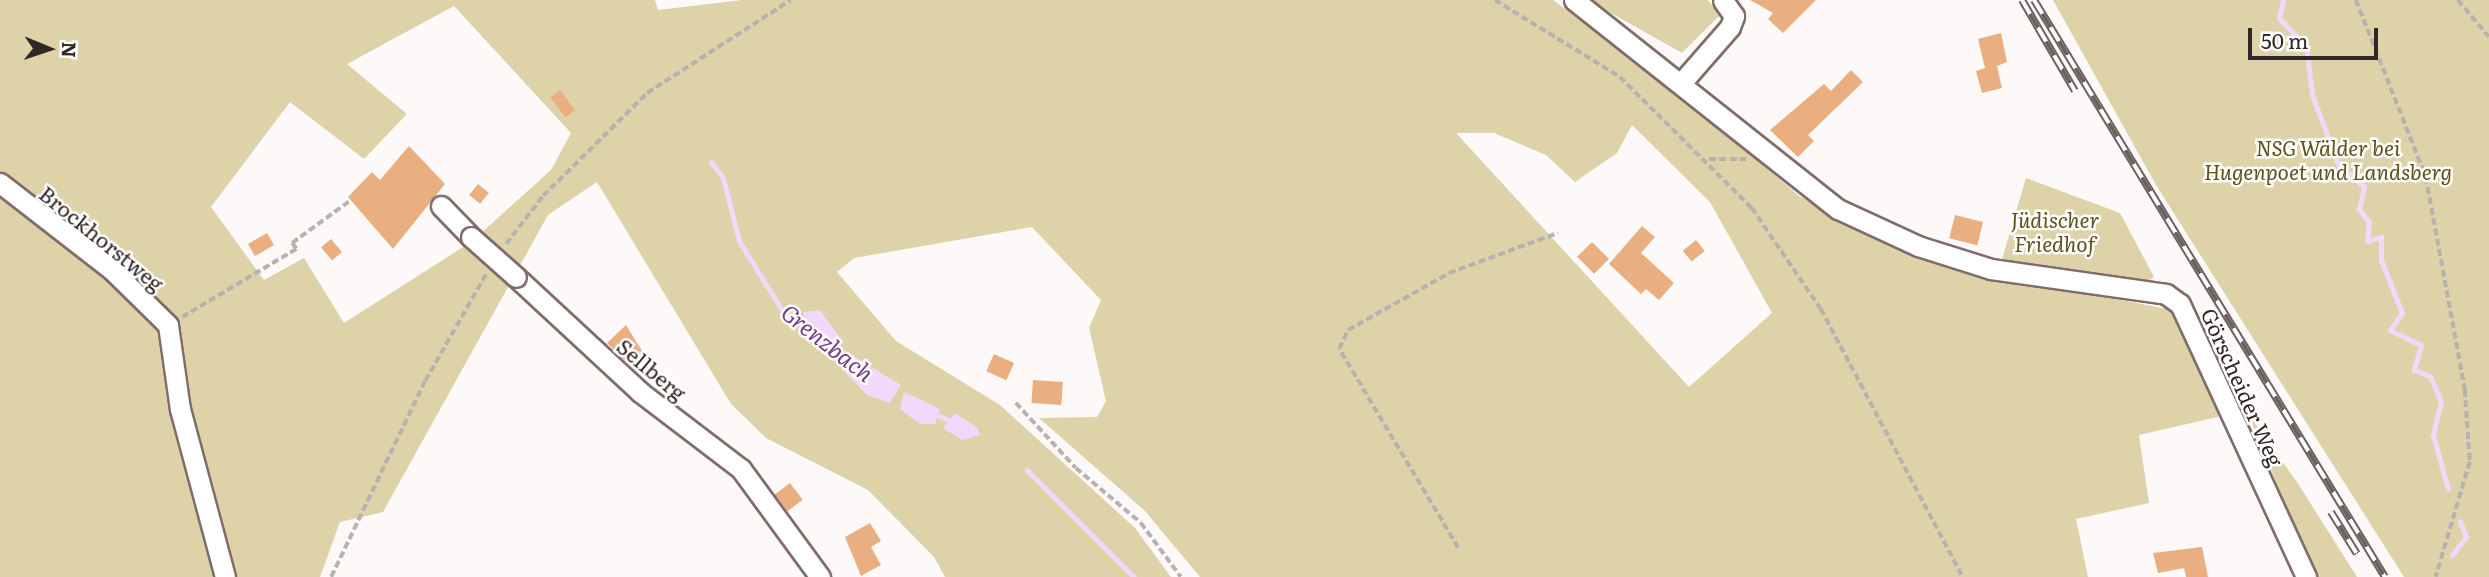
<!DOCTYPE html>
<html>
<head>
<meta charset="utf-8">
<style>
  body { margin:0 }
  #map { position:relative; width:2489px; height:577px; overflow:hidden; background:#fef9f9; font-family:Literata,serif }
  div>[style] { position:absolute }
  [style*='--x'] { left:calc(var(--x)*1px); top:calc(var(--y)*1px); width:calc(var(--w)*1px); rotate:calc(var(--a)*1deg) }
  .green>* { inset:0; background:#ddd2a8 }
  .water>* { inset:0; background:#f2d8fc }
  .stream>* { height:5px; margin:-2.5px; padding:0 2.5px; transform-origin:2.5px; border-radius:2.5px; background:#f2d8fc }
  .building>* { inset:0; background:#e9af80; transform-origin:0 0 }
  .path>* { height:3.5px; margin-top:-1.75px; transform-origin:0; background:repeating-linear-gradient(90deg,#b7b1b0 0 7px,transparent 0 10.5px) }
  .roads { filter:drop-shadow(2px 0 #806c6a) drop-shadow(-2px 0 #806c6a) drop-shadow(0 2px #806c6a) drop-shadow(0 -2px #806c6a) }
  .minor>* { height:19px; margin:-9.5px; padding:0 9.5px; transform-origin:9.5px; border-radius:9.5px; background:#fff }
  .rail>* { height:8px; margin-top:-4px; transform-origin:0; background:repeating-linear-gradient(90deg,#fff 0 16px,#6a6261 0 32px); box-sizing:border-box; border-block:2px solid #6a6261 }
  .bridges { filter:drop-shadow(2px 0 #806c6a) drop-shadow(-2px 0 #806c6a) drop-shadow(0 2px #806c6a) drop-shadow(0 -2px #806c6a) }
  .minor-bridge>* { height:19px; margin:-9.5px; padding:0 9.5px; transform-origin:9.5px; border-radius:9.5px; background:#fff }
  span { translate:-50% -50%; white-space:nowrap; text-align:center; line-height:1.15; -webkit-text-stroke:5px #fff; paint-order:stroke }
  .park-label { font-size:21px; color:#5e501b; font-style:italic }
  .street-label { font-size:21px; color:#302726 }
  .water-label { font-size:23px; color:#723f85; font-style:italic }
  .north { position:absolute; left:14px; top:14px; width:70px; height:70px; -webkit-text-stroke:5px #fff; paint-order:stroke; rotate:92deg; font-size:19px; font-weight:700; line-height:28px; text-align:center; color:#302726 }
  .north::after { content:''; display:block; margin:auto; width:24px; height:32px; background:#302726; clip-path:polygon(50% 0,100% 100%,50% 72%,0 100%) }
  .scale { position:absolute; left:2248px; top:28px; width:130px; height:32px; box-sizing:border-box; border:4px solid #302726; border-top:0; padding-left:9px; font-size:21px; line-height:24px; white-space:nowrap; color:#302726; -webkit-text-stroke:5px #fff; paint-order:stroke }
</style>
</head>
<body>
<div id="map">
  <div class="green">
    <div style="clip-path:polygon(evenodd,0 0,655px 0,658px 10px,742px 0,1553px 0,1686px 99px,1799px 196px,1873px 238px,1985px 273px,2172px 310px,2205px 357px,2222px 416px,2139px 435px,2149px 503px,2076px 519px,2088px 577px,1200px 577px,1145px 511px,1039px 418px,1097px 417px,1106px 401px,1089px 328px,1101px 300px,1032px 227px,854px 258px,837px 272px,896px 341px,1000px 405px,1135px 528px,1171px 577px,945px 577px,934px 557px,868px 490px,766px 438px,731px 404px,597px 182px,548px 215px,383px 512px,340px 522px,320px 577px,0 577px,0 0,454px 6px,571px 133px,551px 170px,471px 242px,344px 323px,304px 258px,264px 280px,211px 207px,290px 102px,364px 159px,407px 114px,347px 64px,454px 6px,0 0,1632px 125px,1710px 202px,1772px 313px,1689px 387px,1456px 133px,1494px 133px,1546px 155px,1575px 182px,1617px 153px,1632px 125px)"></div>
    <div style="clip-path:polygon(1588px 0,1708px 0,1720px 15px,1682px 53px)"></div>
    <div style="clip-path:polygon(2053px 0,2489px 0,2489px 577px,2404px 577px,2156px 185px)"></div>
    <div style="clip-path:polygon(2026px 178px,2120px 213px,2154px 277px,2138px 288px,2001px 263px)"></div>
    <div style="clip-path:polygon(2249px 415px,2297px 482px,2357px 577px,2314px 577px)"></div>
  </div>
  <div class="water">
    <div style="clip-path:polygon(820px 310px,843px 342px,832px 356px,818px 350px,802px 326px,804px 312px)"></div>
    <div style="clip-path:polygon(855px 357px,901px 385px,890px 403px,867px 395px,842px 369px)"></div>
    <div style="clip-path:polygon(904px 392px,940px 409px,935px 424px,920px 424px,900px 409px)"></div>
    <div style="clip-path:polygon(955px 413px,978px 428px,980px 435px,962px 440px,943px 428px)"></div>
  </div>
  <div class="stream">
    <div style="--x:2283;--y:0;--w:18;--a:103"></div>
    <div style="--x:2279;--y:18;--w:39;--a:46"></div>
    <div style="--x:2306;--y:46;--w:49;--a:83"></div>
    <div style="--x:2312;--y:95;--w:74;--a:69.4"></div>
    <div style="--x:2338;--y:164;--w:35;--a:41"></div>
    <div style="--x:2364;--y:187;--w:23;--a:103"></div>
    <div style="--x:2359;--y:209;--w:16;--a:52"></div>
    <div style="--x:2369;--y:222;--w:19;--a:96"></div>
    <div style="--x:2367;--y:241;--w:15;--a:-16"></div>
    <div style="--x:2381;--y:237;--w:23;--a:90"></div>
    <div style="--x:2381;--y:260;--w:57;--a:68.4"></div>
    <div style="--x:2402;--y:313;--w:21;--a:125"></div>
    <div style="--x:2390;--y:330;--w:34;--a:26"></div>
    <div style="--x:2421;--y:345;--w:26;--a:106"></div>
    <div style="--x:2414;--y:370;--w:17;--a:21"></div>
    <div style="--x:2430;--y:376;--w:28;--a:67"></div>
    <div style="--x:2441;--y:402;--w:34;--a:104"></div>
    <div style="--x:2433;--y:435;--w:56;--a:74.5"></div>
    <div style="--x:711;--y:162;--w:20;--a:53"></div>
    <div style="--x:723;--y:178;--w:65;--a:75.7"></div>
    <div style="--x:739;--y:241;--w:84;--a:58.2"></div>
    <div style="--x:783;--y:312;--w:29;--a:36"></div>
    <div style="--x:834;--y:348;--w:25;--a:37"></div>
    <div style="--x:933;--y:413;--w:22;--a:24"></div>
    <div style="--x:1027;--y:470;--w:151;--a:45"></div>
    <div style="--x:2452;--y:555;--w:23;--a:-52"></div>
    <div style="--x:2466;--y:537;--w:17;--a:-111"></div>
  </div>
  <div class="building">
    <div style="clip-path:polygon(1750px 0,1816px 0,1783px 33px,1768px 19px,1773px 13px)"></div>
    <div style="clip-path:polygon(2001px 33px,2007px 62px,1997px 66px,2002px 88px,1982px 93px,1976px 71px,1985px 68px,1978px 39px)"></div>
    <div style="clip-path:polygon(1851px 70px,1863px 82px,1808px 135px,1814px 141px,1798px 157px,1770px 130px,1824px 84px,1831px 91px)"></div>
    <div style="left:560px;top:90px;width:25px;height:12px;rotate:53deg"></div>
    <div style="clip-path:polygon(409px 146px,445px 184px,393px 249px,348px 197px,372px 172px,380px 180px)"></div>
    <div style="left:478px;top:184px;width:14px;height:14px;rotate:39deg"></div>
    <div style="left:1955px;top:215px;width:29px;height:24px;rotate:14deg"></div>
    <div style="clip-path:polygon(1642px 226px,1655px 237px,1641px 253px,1674px 283px,1659px 300px,1646px 289px,1641px 294px,1609px 264px)"></div>
    <div style="left:267px;top:233px;width:14px;height:22px;rotate:60deg"></div>
    <div style="left:331px;top:239px;width:17px;height:13px;rotate:50deg"></div>
    <div style="left:1696px;top:240px;width:14px;height:17px;rotate:51deg"></div>
    <div style="left:1592px;top:242px;width:24px;height:21px;rotate:45deg"></div>
    <div style="clip-path:polygon(626px 325px,647px 359px,635px 370px,607px 343px)"></div>
    <div style="left:994px;top:354px;width:22px;height:19px;rotate:24deg"></div>
    <div style="left:1033px;top:380px;width:30px;height:23px;rotate:4deg"></div>
    <div style="left:790px;top:483px;width:21px;height:19px;rotate:53deg"></div>
    <div style="clip-path:polygon(870px 523px,881px 541px,871px 547px,881px 565px,861px 576px,845px 537px)"></div>
    <div style="clip-path:polygon(2202px 547px,2208px 577px,2186px 577px,2184px 568px,2158px 573px,2153px 553px)"></div>
  </div>
  <div class="path">
    <div style="--x:1495;--y:0;--w:147;--a:31.6"></div>
    <div style="--x:1620;--y:77;--w:186;--a:44.8"></div>
    <div style="--x:1752;--y:208;--w:122;--a:55.7"></div>
    <div style="--x:1821;--y:309;--w:303;--a:62.1"></div>
    <div style="--x:2356;--y:0;--w:190;--a:68.4"></div>
    <div style="--x:2426;--y:177;--w:217;--a:79.6"></div>
    <div style="--x:2465;--y:390;--w:72;--a:86"></div>
    <div style="--x:2470;--y:462;--w:120;--a:106.5"></div>
    <div style="--x:2458;--y:0;--w:48;--a:50"></div>
    <div style="--x:1709;--y:159;--w:37;--a:0"></div>
    <div style="--x:506;--y:244;--w:61;--a:-52.4"></div>
    <div style="--x:543;--y:196;--w:146;--a:-44.7"></div>
    <div style="--x:647;--y:93;--w:171;--a:-32.9"></div>
    <div style="--x:182;--y:317;--w:133;--a:-30.8"></div>
    <div style="--x:296;--y:249;--w:7;--a:-124"></div>
    <div style="--x:292;--y:243;--w:73;--a:-36.1"></div>
    <div style="--x:1016;--y:403;--w:88;--a:47.3"></div>
    <div style="--x:1076;--y:468;--w:85;--a:40.2"></div>
    <div style="--x:1141;--y:523;--w:67;--a:53.5"></div>
    <div style="--x:1458;--y:548;--w:232;--a:-120.9"></div>
    <div style="--x:1339;--y:349;--w:21;--a:-65"></div>
    <div style="--x:1348;--y:330;--w:116;--a:-29.4"></div>
    <div style="--x:1449;--y:273;--w:116;--a:-20.2"></div>
    <div style="--x:331;--y:577;--w:217;--a:-64.4"></div>
    <div style="--x:425;--y:381;--w:123;--a:-60.3"></div>
  </div>
  <div class="roads">
    <div class="minor">
      <div style="--x:1574;--y:0;--w:337;--a:38.4"></div>
      <div style="--x:1838;--y:209;--w:88;--a:24.8"></div>
      <div style="--x:1918;--y:246;--w:77;--a:17.5"></div>
      <div style="--x:1991;--y:269;--w:177;--a:8.1"></div>
      <div style="--x:2166;--y:294;--w:17;--a:36"></div>
      <div style="--x:2180;--y:304;--w:301;--a:65.2"></div>
      <div style="--x:1682;--y:82;--w:73;--a:-48.9"></div>
      <div style="--x:1730;--y:27;--w:12;--a:-70"></div>
      <div style="--x:1734;--y:16;--w:19;--a:-125"></div>
      <div style="--x:0;--y:183;--w:140;--a:37.8"></div>
      <div style="--x:111;--y:269;--w:80;--a:44.5"></div>
      <div style="--x:168;--y:325;--w:85;--a:81.9"></div>
      <div style="--x:180;--y:409;--w:174;--a:75"></div>
      <div style="--x:441;--y:206;--w:43;--a:45.9"></div>
      <div style="--x:516;--y:277;--w:169;--a:42.8"></div>
      <div style="--x:640;--y:392;--w:127;--a:37.3"></div>
      <div style="--x:741;--y:469;--w:134;--a:53.8"></div>
    </div>
  </div>
  <div class="rail">
    <div style="--x:2022;--y:0;--w:105;--a:59.8"></div>
    <div style="--x:2034;--y:0;--w:675;--a:58.69"></div>
    <div style="--x:2331;--y:512;--w:49;--a:58.2"></div>
  </div>
  <div class="bridges">
    <div class="minor-bridge">
      <div style="--x:471;--y:237;--w:60;--a:41.6"></div>
    </div>
  </div>
  <div class="park-label">
    <span style="left:2328px;top:159px">NSG Wälder bei<br>Hugenpoet und Landsberg</span>
    <span style="left:2055px;top:231px">Jüdischer<br>Friedhof</span>
  </div>
  <div class="street-label">
    <span style="left:102px;top:238px;rotate:39deg">Brockhorstweg</span>
    <span style="left:652px;top:369px;rotate:40deg">Sellberg</span>
    <span style="left:2243px;top:387px;rotate:66deg">Görscheider Weg</span>
  </div>
  <div class="water-label">
    <span style="left:828px;top:342px;rotate:38deg">Grenzbach</span>
  </div>
  <div class="north">N</div>
  <div class="scale">50 m</div>
</div>
</body>
</html>
